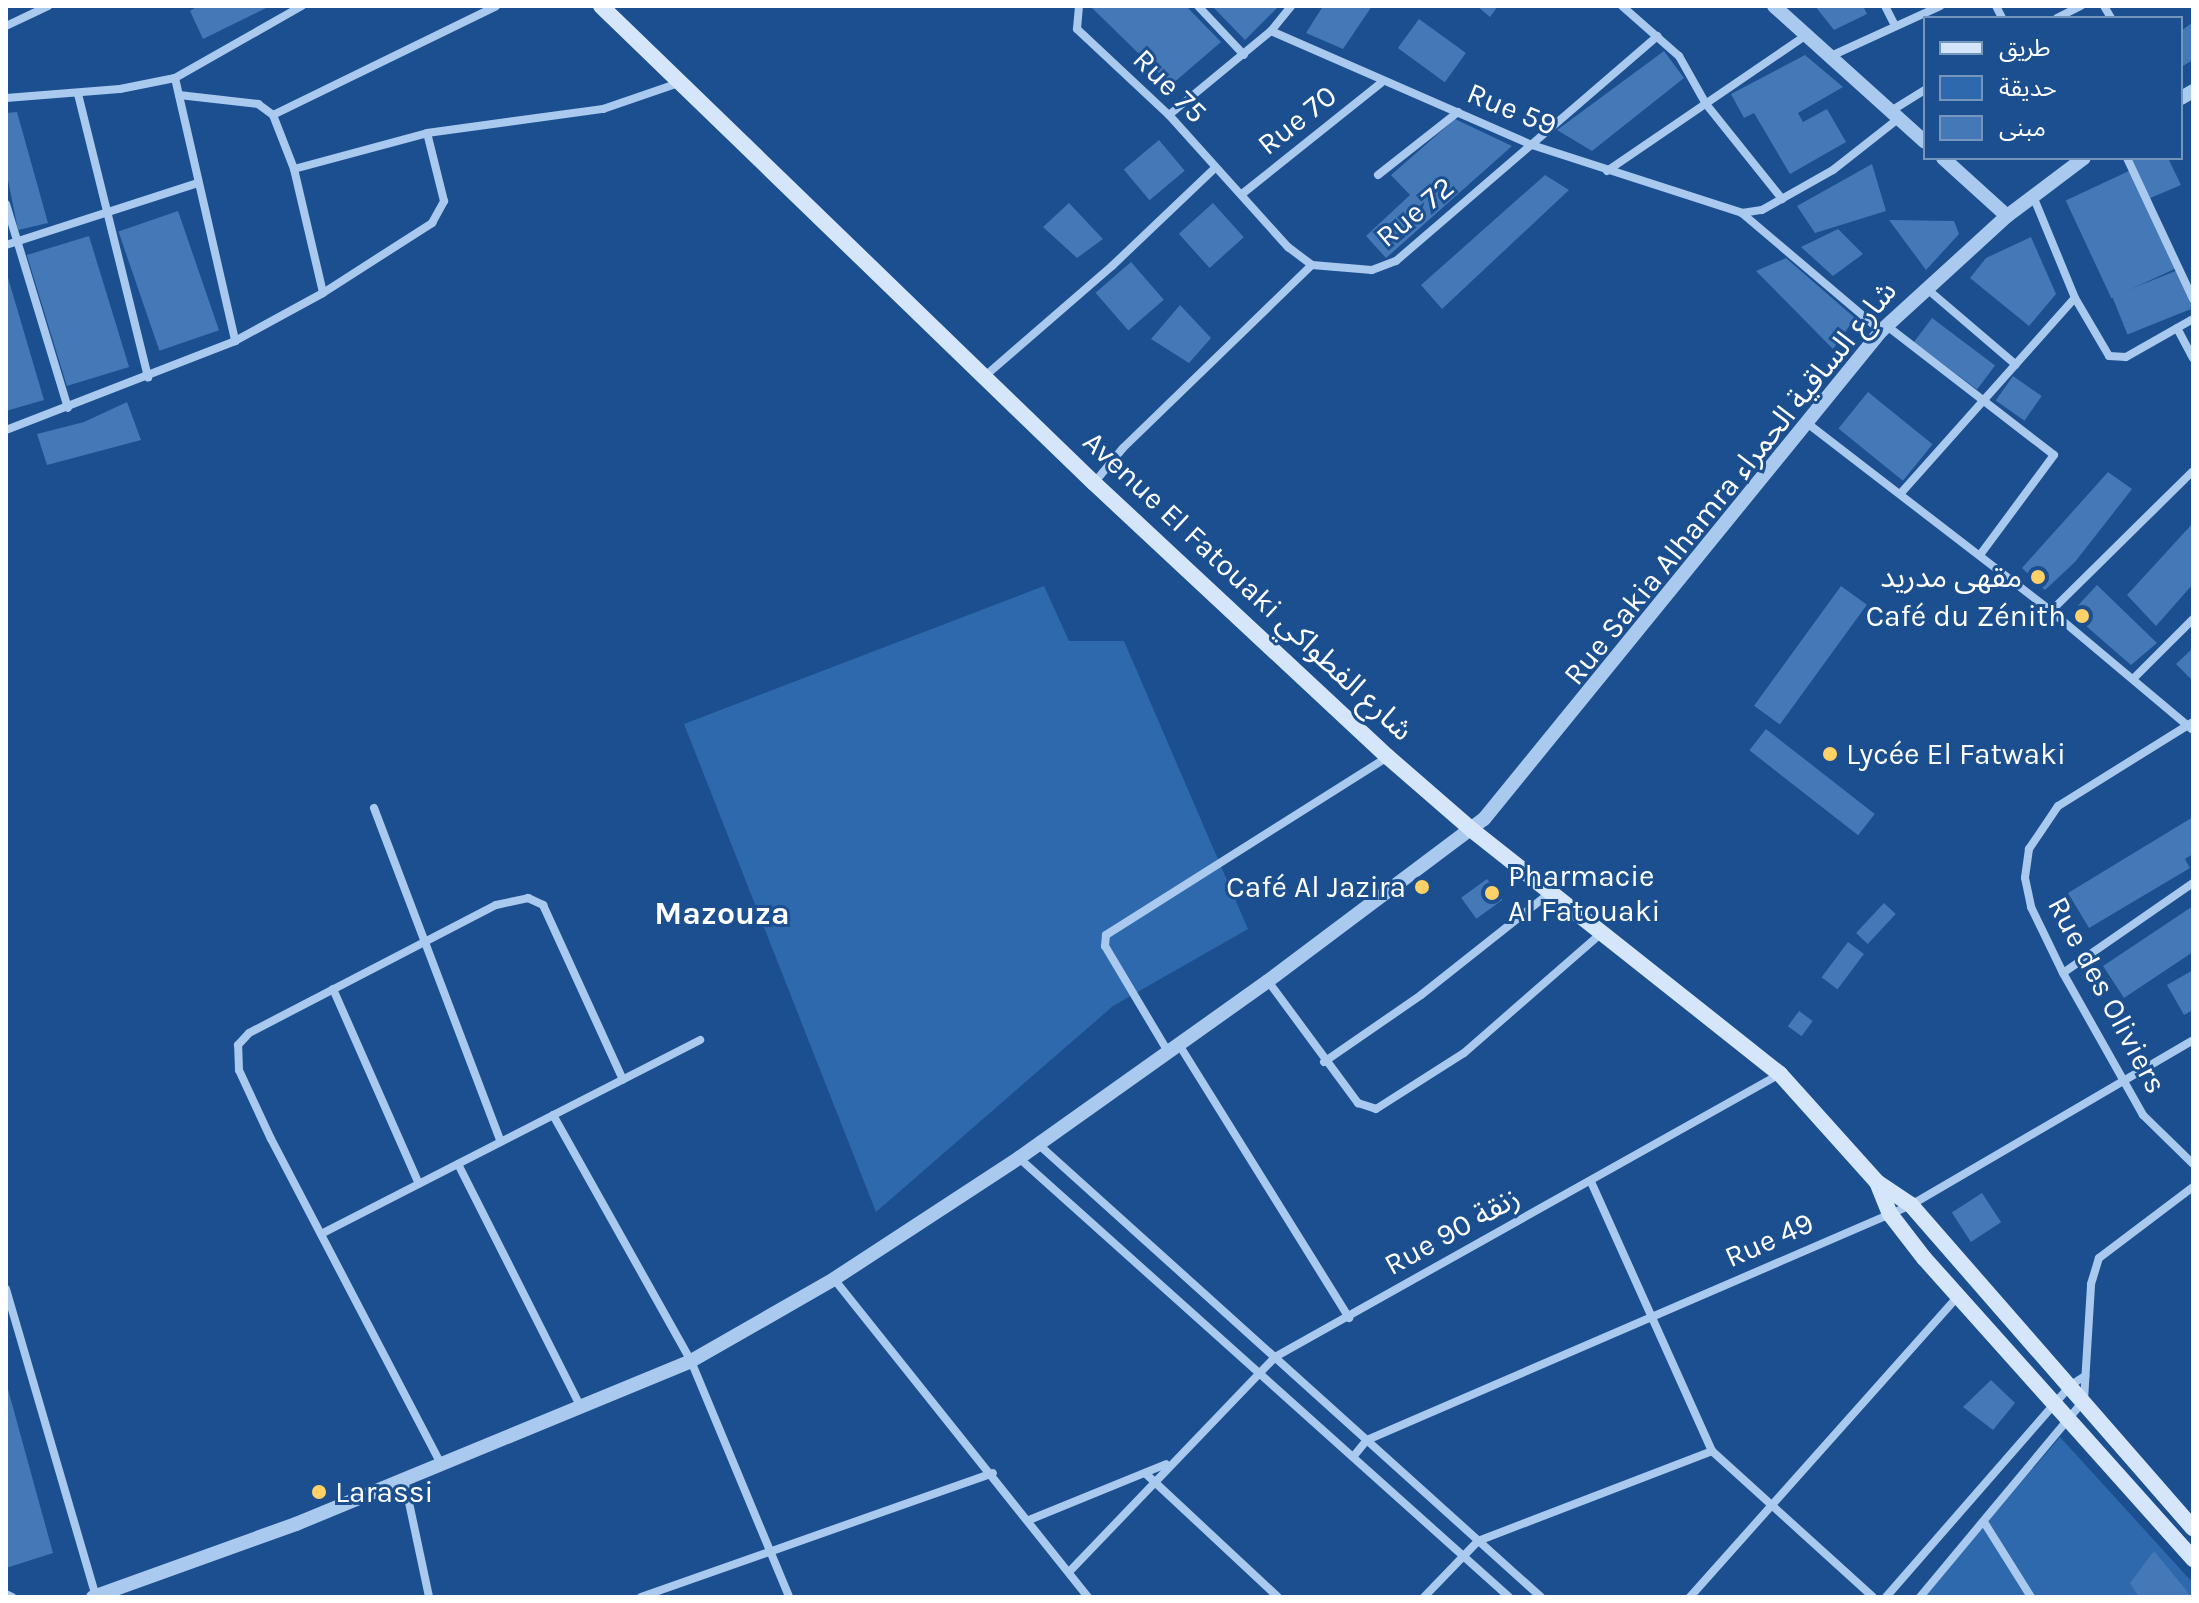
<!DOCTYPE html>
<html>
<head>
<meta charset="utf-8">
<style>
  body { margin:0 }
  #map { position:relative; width:2199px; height:1603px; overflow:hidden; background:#1b4f8f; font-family:Karla,"Noto Sans Arabic",sans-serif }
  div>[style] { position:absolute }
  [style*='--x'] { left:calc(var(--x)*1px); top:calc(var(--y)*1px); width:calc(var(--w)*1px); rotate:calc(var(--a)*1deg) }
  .green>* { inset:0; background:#2e69ad }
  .building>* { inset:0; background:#4478b7; transform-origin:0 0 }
  .minor>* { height:8px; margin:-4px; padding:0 4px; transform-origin:4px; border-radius:4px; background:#a9c9ee }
  .tertiary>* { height:14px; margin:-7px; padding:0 7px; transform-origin:7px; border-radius:7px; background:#a9c9ee }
  .secondary>* { height:16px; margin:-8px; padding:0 8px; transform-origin:8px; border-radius:8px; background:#d6e6fa }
  .dots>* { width:22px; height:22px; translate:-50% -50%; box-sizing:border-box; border:4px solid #1b4f8f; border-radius:50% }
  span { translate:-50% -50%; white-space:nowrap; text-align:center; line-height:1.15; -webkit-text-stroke:6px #1b4f8f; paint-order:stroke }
  .street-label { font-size:30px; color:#fff }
  .poi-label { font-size:30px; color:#fff }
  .right { translate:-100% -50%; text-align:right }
  .left { translate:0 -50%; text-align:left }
  .neighbourhood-label { font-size:32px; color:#fff; font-weight:700 }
  .frame { position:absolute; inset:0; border:8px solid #fff; pointer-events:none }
  .legend { position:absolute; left:1923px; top:16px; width:260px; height:144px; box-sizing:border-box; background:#1b4f8f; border:2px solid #7695bc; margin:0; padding:10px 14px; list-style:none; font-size:24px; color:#fff }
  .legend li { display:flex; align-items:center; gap:16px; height:40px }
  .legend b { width:40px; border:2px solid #7695bc }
</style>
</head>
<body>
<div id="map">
  <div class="green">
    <div style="clip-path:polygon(1044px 586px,1069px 641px,1124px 641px,1248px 929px,1113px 1006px,876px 1212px,684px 724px)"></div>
    <div style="clip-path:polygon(2060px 1437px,2193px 1583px,2193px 1597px,1923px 1597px)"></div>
  </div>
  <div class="building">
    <div style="clip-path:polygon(198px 6px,270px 6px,203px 39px,190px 11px)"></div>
    <div style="clip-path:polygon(1090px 6px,1186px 6px,1221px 42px,1171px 85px)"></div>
    <div style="clip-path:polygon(1212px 6px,1279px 6px,1245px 40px)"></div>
    <div style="clip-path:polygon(1323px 6px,1372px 6px,1343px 49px,1306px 33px)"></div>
    <div style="clip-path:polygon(1477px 6px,1498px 6px,1490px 17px)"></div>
    <div style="clip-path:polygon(1815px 6px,1863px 6px,1867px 14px,1834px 30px)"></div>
    <div style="left:1419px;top:19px;width:58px;height:36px;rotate:36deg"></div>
    <div style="clip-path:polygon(2193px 22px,2193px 60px,2181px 67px,2181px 31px)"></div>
    <div style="clip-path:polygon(1664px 51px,1684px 78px,1592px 151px,1557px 130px)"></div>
    <div style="clip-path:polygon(1805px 55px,1843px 87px,1798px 113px,1803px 122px,1827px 109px,1846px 142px,1790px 174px,1754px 113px,1744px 118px,1731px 94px)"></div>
    <div style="clip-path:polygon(17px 112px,48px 223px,18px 230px,6px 170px,6px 113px)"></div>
    <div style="clip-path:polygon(1455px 119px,1512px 146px,1386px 258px,1366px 236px,1410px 195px,1391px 175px)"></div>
    <div style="left:1159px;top:140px;width:40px;height:46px;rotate:50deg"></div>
    <div style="clip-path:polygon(2130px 158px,2168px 158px,2181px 185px,2148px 199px)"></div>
    <div style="clip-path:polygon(1872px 164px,1886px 211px,1815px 233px,1797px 206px)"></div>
    <div style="left:2131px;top:170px;width:108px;height:72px;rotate:65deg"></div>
    <div style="clip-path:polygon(1545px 175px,1569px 190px,1442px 309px,1421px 285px)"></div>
    <div style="clip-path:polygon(1069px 203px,1103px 239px,1077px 258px,1043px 227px)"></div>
    <div style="left:1213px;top:203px;width:46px;height:46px;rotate:48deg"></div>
    <div style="left:178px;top:211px;width:126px;height:63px;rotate:71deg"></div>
    <div style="clip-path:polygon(1889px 220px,1954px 221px,1959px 234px,1926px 270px)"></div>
    <div style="clip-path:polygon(1838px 229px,1863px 254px,1833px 276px,1801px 247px)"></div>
    <div style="left:89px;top:236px;width:137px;height:65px;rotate:73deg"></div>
    <div style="clip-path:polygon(2031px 237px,2056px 294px,2029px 326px,1970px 278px,1986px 258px)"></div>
    <div style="clip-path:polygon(1786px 258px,1855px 318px,1833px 349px,1756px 271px)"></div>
    <div style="left:1131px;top:262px;width:50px;height:47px;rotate:49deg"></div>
    <div style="left:2178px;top:270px;width:41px;height:71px;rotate:68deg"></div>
    <div style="clip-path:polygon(6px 271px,44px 400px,6px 411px)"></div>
    <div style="clip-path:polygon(1180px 305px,1211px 338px,1189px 363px,1151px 339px)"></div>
    <div style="left:1932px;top:318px;width:79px;height:30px;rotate:37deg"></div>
    <div style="left:2013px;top:376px;width:35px;height:30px;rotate:35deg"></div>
    <div style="left:1868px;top:392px;width:83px;height:47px;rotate:39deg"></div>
    <div style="clip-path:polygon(127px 402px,141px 440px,47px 465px,37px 434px,84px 422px)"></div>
    <div style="clip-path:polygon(2108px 472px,2132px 489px,2075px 562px,2045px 590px,2022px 568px)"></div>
    <div style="clip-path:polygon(2193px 523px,2193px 584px,2156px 626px,2127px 595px)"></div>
    <div style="clip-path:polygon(2097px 585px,2157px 643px,2131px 665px,2071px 613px)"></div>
    <div style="left:1841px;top:586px;width:32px;height:148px;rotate:36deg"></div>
    <div style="clip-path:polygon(2193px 648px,2193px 681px,2176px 664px)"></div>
    <div style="left:1766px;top:729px;width:138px;height:27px;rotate:38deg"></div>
    <div style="clip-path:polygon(2193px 817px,2193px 854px,2185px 859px,2190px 868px,2089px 928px,2068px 893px)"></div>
    <div style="left:1487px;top:879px;width:26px;height:32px;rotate:54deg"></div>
    <div style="left:1884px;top:903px;width:16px;height:41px;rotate:43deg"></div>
    <div style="clip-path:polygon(2193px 906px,2193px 952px,2124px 998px,2103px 966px)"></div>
    <div style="left:1848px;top:942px;width:20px;height:44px;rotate:37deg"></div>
    <div style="clip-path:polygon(2193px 970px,2193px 1010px,2184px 1015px,2167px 985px)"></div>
    <div style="left:1799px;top:1011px;width:17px;height:19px;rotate:36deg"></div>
    <div style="left:1982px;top:1193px;width:35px;height:36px;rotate:57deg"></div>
    <div style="clip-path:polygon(1991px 1380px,2015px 1403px,1993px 1430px,1963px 1407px)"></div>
    <div style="clip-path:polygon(6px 1382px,53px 1553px,6px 1568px)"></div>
    <div style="clip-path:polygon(2154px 1551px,2186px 1590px,2192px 1597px,2139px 1597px,2130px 1583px)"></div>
  </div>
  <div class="minor">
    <div style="--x:1079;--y:6;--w:23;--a:95"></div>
    <div style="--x:1077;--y:29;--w:126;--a:43.1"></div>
    <div style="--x:1169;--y:115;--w:178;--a:48"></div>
    <div style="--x:1288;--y:247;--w:30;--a:37"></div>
    <div style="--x:1198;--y:6;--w:67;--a:46.8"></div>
    <div style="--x:1622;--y:6;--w:76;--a:41.3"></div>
    <div style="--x:1679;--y:56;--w:55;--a:60.6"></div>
    <div style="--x:1706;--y:104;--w:122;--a:51.3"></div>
    <div style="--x:1885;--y:6;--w:22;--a:63"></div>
    <div style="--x:1996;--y:6;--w:13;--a:63"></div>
    <div style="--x:2104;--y:6;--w:14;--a:60"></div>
    <div style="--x:2057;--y:18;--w:27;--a:-27"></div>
    <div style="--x:6;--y:26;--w:47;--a:-25.5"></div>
    <div style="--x:1271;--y:31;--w:285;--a:23.6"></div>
    <div style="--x:1532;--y:145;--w:221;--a:17.9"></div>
    <div style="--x:1742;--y:213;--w:20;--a:-9"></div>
    <div style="--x:1762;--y:210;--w:81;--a:-29.4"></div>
    <div style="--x:1833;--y:170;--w:84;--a:-38.2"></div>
    <div style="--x:1831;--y:56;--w:120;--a:-24.6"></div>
    <div style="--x:175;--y:78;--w:270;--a:77.1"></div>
    <div style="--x:78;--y:94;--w:292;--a:76.1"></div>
    <div style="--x:179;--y:95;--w:80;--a:6.5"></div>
    <div style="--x:258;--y:104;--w:19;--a:36"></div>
    <div style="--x:273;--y:115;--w:58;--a:68.7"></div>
    <div style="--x:294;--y:169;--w:127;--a:76.8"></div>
    <div style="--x:6;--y:98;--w:114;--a:-4.5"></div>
    <div style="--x:120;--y:89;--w:56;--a:-11.3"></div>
    <div style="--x:175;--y:78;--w:146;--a:-29.6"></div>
    <div style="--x:1891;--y:111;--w:40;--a:-32"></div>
    <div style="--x:273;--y:115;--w:248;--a:-26"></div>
    <div style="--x:1169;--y:115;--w:132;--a:-39.5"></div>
    <div style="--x:1271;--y:31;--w:32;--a:-51"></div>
    <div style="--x:2127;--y:158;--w:156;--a:64.9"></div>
    <div style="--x:294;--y:169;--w:138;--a:-15.1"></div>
    <div style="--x:427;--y:133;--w:178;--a:-7.8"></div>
    <div style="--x:603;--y:109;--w:80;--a:-18.9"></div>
    <div style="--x:1607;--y:171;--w:241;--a:-34.3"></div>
    <div style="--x:1378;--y:175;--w:102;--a:-38.2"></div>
    <div style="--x:1242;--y:194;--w:178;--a:-38.6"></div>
    <div style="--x:2033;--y:196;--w:110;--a:67.6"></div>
    <div style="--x:2075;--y:298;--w:67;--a:59.6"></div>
    <div style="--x:2109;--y:356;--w:17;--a:3"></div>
    <div style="--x:2126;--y:357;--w:77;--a:-29.6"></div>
    <div style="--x:6;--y:204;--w:213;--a:73.1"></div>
    <div style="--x:1743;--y:214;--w:181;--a:40.3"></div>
    <div style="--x:6;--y:245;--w:202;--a:-17.9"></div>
    <div style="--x:1312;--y:265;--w:60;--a:4.8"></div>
    <div style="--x:1372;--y:270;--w:26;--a:-21"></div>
    <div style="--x:1396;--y:261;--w:345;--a:-40.7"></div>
    <div style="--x:1926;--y:288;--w:118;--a:40.5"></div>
    <div style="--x:1887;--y:326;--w:211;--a:37.7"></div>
    <div style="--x:2054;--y:455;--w:124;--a:126.5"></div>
    <div style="--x:2177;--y:328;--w:34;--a:62"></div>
    <div style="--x:985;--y:376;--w:168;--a:-40.9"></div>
    <div style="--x:1112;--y:266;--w:142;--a:-43.6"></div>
    <div style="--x:1807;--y:423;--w:308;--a:37.6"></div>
    <div style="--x:2051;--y:611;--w:185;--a:40"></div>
    <div style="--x:6;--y:430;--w:246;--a:-21.2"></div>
    <div style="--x:235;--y:341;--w:100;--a:-28.6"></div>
    <div style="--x:323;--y:293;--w:130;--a:-32.7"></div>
    <div style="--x:432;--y:223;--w:25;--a:-61"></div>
    <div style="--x:444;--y:201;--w:70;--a:-104"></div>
    <div style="--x:1094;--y:483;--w:45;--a:-50.4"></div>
    <div style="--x:1123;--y:448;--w:263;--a:-44.1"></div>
    <div style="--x:1901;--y:493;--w:261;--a:-48.3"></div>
    <div style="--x:2051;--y:611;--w:199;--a:-44.6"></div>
    <div style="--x:2134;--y:678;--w:83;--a:-45"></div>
    <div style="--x:2193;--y:722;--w:159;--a:148.1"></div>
    <div style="--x:2058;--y:806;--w:52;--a:124"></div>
    <div style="--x:2029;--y:849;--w:29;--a:98"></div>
    <div style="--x:2025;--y:878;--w:30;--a:78"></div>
    <div style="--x:2031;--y:907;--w:73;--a:64.1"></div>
    <div style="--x:2063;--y:973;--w:163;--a:60.6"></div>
    <div style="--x:2143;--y:1115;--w:70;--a:44.4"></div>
    <div style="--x:374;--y:808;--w:357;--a:69.2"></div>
    <div style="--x:2063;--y:973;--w:158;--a:-34.7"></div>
    <div style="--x:1268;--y:981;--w:152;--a:53.6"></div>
    <div style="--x:1358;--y:1103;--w:19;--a:18"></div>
    <div style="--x:1376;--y:1109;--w:104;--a:-32.5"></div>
    <div style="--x:1464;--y:1053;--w:186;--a:-41.1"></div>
    <div style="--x:333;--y:989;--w:213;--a:66.2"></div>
    <div style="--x:1178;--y:1043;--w:324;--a:58.1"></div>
    <div style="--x:1167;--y:1050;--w:121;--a:-120.8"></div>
    <div style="--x:1105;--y:946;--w:11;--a:-85"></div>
    <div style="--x:1106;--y:935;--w:333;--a:-32.3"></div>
    <div style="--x:1324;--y:1062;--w:118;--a:-34.6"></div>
    <div style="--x:1421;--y:995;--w:166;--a:-38.4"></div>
    <div style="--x:553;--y:1115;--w:282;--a:60.7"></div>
    <div style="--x:691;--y:1361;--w:256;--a:67.4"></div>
    <div style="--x:1038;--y:1144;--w:677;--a:42.01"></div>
    <div style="--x:1019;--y:1158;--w:658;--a:41.86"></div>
    <div style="--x:458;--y:1164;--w:272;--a:63.2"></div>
    <div style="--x:1592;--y:1184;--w:293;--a:65.8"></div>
    <div style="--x:1712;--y:1451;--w:217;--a:42.2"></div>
    <div style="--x:321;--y:1234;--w:426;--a:-27.1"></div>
    <div style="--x:834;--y:1279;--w:407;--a:51.4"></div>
    <div style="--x:6;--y:1289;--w:320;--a:73.7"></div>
    <div style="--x:1353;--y:1457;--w:22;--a:-51"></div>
    <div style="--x:1367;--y:1440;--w:593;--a:-23.36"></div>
    <div style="--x:1911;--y:1205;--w:327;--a:-30.3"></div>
    <div style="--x:441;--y:1464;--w:367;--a:-117.6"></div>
    <div style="--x:271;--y:1139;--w:76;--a:-114.9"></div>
    <div style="--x:239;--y:1070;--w:25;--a:-92"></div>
    <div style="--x:238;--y:1045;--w:16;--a:-47"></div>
    <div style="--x:249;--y:1033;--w:278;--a:-27.4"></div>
    <div style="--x:496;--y:905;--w:33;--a:-12"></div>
    <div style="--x:528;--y:898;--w:17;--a:25"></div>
    <div style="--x:543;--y:905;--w:192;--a:65.4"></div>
    <div style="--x:1145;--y:1473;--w:182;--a:43"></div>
    <div style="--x:404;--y:1479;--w:121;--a:78"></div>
    <div style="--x:1029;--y:1520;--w:148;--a:-22.2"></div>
    <div style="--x:1984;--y:1522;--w:89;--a:57.9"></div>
    <div style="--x:1069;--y:1572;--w:298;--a:-46.2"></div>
    <div style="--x:1275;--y:1357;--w:579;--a:-29.27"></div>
    <div style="--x:6;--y:1594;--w:7;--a:27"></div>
    <div style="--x:641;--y:1597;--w:373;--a:-19.4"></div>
    <div style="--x:1424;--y:1597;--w:78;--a:-46"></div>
    <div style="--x:1478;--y:1541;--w:251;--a:-21"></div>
    <div style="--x:1690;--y:1597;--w:403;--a:-48.3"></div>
    <div style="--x:1886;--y:1597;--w:281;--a:-48.9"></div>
    <div style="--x:2071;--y:1385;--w:17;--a:-33"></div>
    <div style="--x:1920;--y:1597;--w:256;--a:-50.2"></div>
    <div style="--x:2084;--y:1400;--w:116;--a:-86.5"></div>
    <div style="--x:2091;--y:1284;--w:27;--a:-73"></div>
    <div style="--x:2099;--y:1258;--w:118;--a:-37.1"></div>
  </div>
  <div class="tertiary">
    <div style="--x:1774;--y:6;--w:203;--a:42"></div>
    <div style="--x:2181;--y:98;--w:14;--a:-30"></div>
    <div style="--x:1943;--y:158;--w:86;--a:42.2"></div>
    <div style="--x:93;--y:1597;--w:216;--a:-19.8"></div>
    <div style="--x:296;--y:1524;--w:427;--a:-22.4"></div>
    <div style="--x:691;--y:1361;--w:165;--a:-29.8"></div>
    <div style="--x:834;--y:1279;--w:221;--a:-33.2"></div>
    <div style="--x:1019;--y:1158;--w:305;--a:-35.4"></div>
    <div style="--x:1268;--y:981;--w:270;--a:-36.9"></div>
    <div style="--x:1484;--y:819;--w:629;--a:-50.87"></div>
    <div style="--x:1881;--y:331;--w:171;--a:-42.4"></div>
    <div style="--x:2007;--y:216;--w:96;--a:-37"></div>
  </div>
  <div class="secondary">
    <div style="--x:601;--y:6;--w:686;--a:44.06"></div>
    <div style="--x:1094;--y:483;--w:402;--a:43"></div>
    <div style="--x:1388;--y:757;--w:111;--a:41"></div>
    <div style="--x:1472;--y:830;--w:393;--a:38.4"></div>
    <div style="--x:1780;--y:1074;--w:145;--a:48.1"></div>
    <div style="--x:1877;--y:1182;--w:41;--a:34.1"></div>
    <div style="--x:1911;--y:1205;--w:429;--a:48.9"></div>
    <div style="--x:1877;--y:1182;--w:35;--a:68"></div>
    <div style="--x:1890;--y:1214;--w:56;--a:52.3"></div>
    <div style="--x:1924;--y:1258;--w:404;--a:48.2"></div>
  </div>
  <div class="dots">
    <div style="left:2038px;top:577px;background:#ffd166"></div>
    <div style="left:2082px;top:616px;background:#ffd166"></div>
    <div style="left:1830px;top:754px;background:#ffd166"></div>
    <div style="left:1422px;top:887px;background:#ffd166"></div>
    <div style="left:1492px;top:893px;background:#ffd166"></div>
    <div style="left:319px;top:1492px;background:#ffd166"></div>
  </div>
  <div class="street-label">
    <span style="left:1170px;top:86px;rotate:45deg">Rue 75</span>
    <span style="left:1512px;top:109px;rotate:22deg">Rue 59</span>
    <span style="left:1297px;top:120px;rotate:-39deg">Rue 70</span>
    <span style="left:1415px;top:212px;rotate:-40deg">Rue 72</span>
    <span style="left:1730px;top:483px;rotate:-51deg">Rue Sakia Alhamra شارع الساقية الحمراء</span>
    <span style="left:1248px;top:586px;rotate:43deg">Avenue El Fatouaki شارع الفطواكي</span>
    <span style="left:2107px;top:995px;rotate:62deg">Rue des Oliviers</span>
    <span style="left:1452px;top:1231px;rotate:-29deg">Rue 90 زنقة</span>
    <span style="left:1769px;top:1240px;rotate:-24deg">Rue 49</span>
  </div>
  <div class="poi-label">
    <span class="right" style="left:2022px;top:577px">مقهى مدريد</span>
    <span class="right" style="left:2066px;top:616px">Café du Zénith</span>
    <span class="left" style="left:1846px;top:754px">Lycée El Fatwaki</span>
    <span class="left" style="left:1508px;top:893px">Pharmacie<br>Al Fatouaki</span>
    <span class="right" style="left:1406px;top:887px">Café Al Jazira</span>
    <span class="left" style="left:335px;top:1492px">Larassi</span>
  </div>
  <div class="neighbourhood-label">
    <span style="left:722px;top:914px">Mazouza</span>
  </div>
  <div class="frame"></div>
  <ul class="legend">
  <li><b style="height:10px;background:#d6e6fa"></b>طريق</li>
  <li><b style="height:22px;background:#2e69ad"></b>حديقة</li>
  <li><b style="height:22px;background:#4478b7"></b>مبنى</li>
  </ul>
</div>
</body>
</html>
